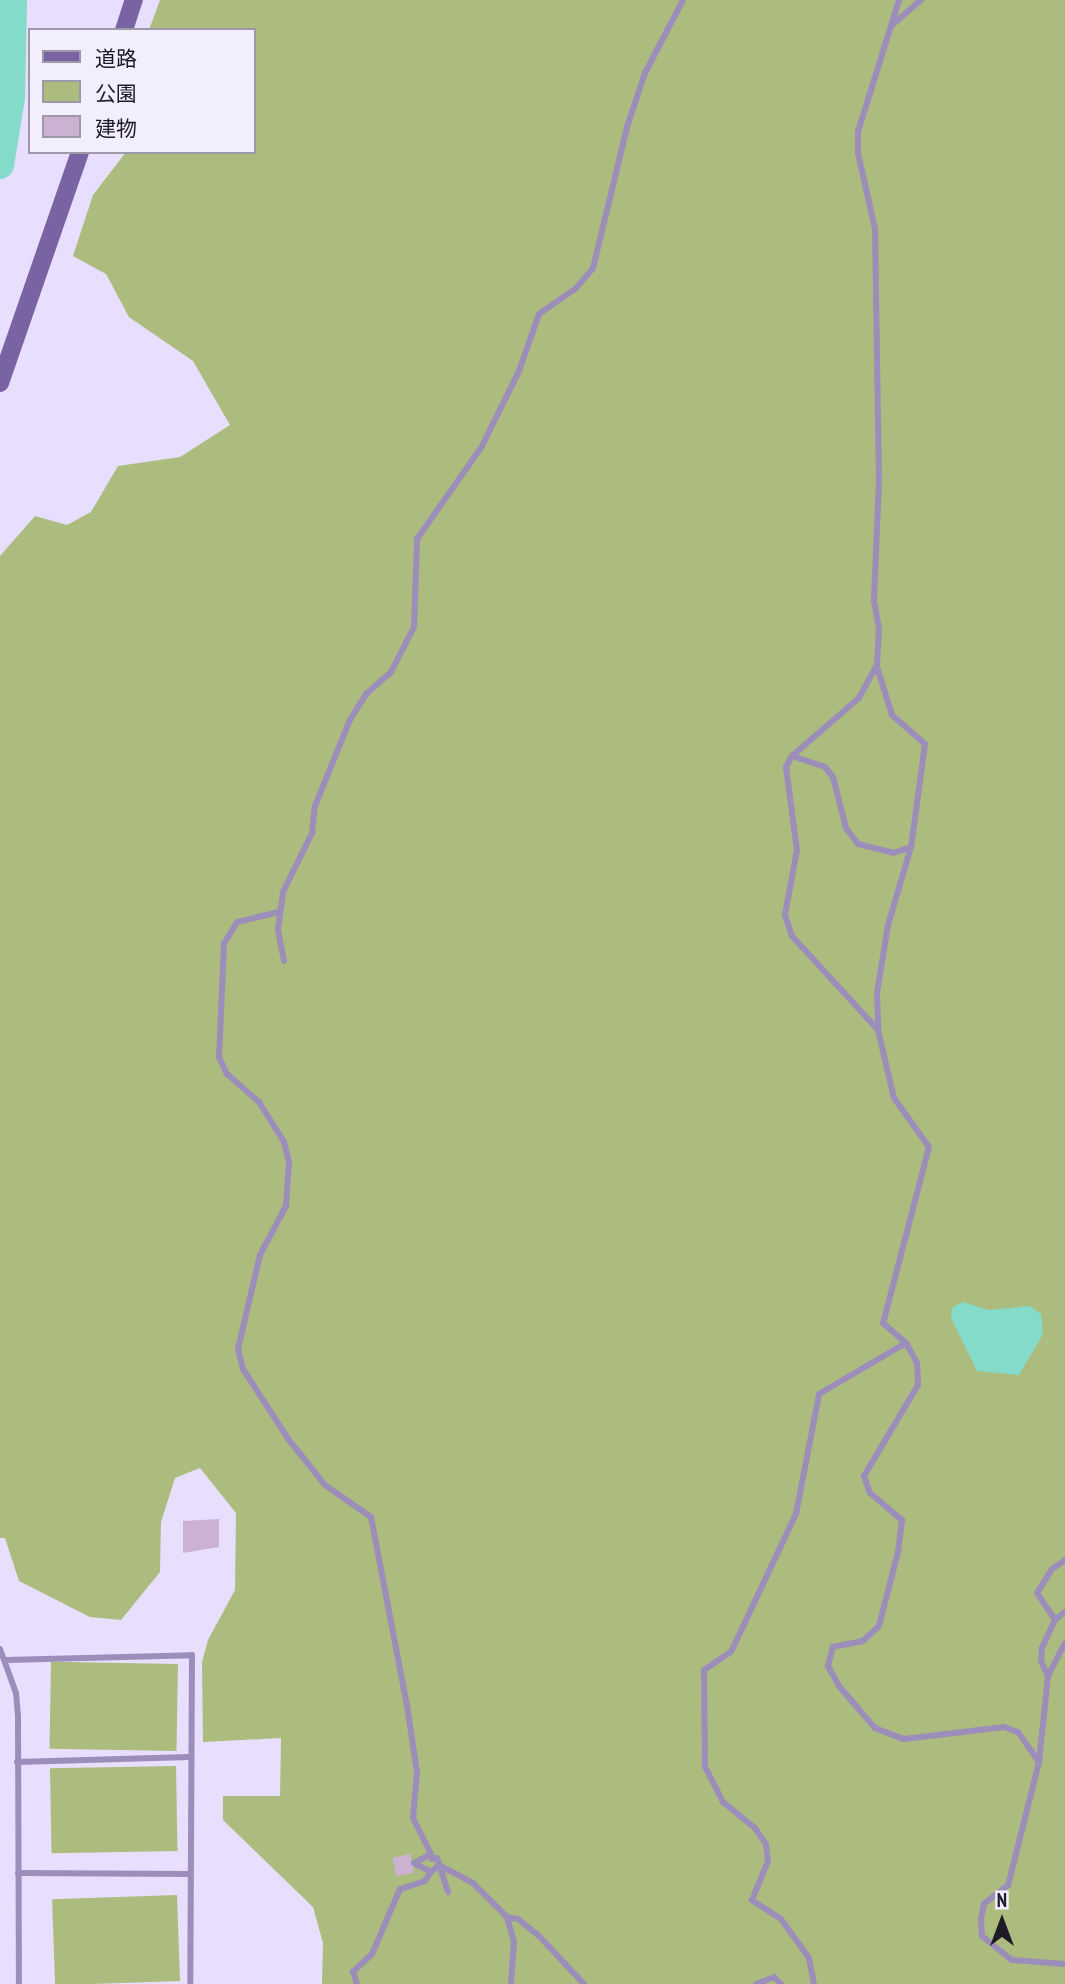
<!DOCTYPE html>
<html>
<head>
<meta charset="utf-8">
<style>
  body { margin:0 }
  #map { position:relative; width:1065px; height:1984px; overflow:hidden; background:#e8defd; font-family:"PT Sans Narrow","Noto Sans JP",sans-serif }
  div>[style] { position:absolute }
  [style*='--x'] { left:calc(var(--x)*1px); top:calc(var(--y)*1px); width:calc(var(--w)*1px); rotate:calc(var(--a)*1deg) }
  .green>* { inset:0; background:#acbc7e; transform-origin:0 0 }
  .water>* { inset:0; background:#85dbca }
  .river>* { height:28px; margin:-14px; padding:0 14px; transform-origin:14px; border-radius:14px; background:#85dbca }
  .building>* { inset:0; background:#ccb2d2; transform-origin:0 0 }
  .lane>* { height:6px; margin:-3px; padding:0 3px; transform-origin:3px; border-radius:3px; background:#9c8dba }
  .secondary>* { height:18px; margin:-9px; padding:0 9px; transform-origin:9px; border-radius:9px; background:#7a63a3 }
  span { translate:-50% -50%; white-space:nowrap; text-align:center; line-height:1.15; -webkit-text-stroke:6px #f3eefe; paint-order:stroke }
  .legend { position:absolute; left:28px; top:28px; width:228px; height:126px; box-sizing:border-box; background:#f3eefe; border:2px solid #9e99a8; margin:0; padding:9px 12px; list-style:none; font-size:21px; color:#1f1a28 }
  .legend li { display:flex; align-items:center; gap:14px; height:35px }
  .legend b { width:35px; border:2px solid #9e99a8 }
  .north { position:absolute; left:967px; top:1886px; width:70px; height:70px; -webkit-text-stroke:5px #f3eefe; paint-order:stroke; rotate:0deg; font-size:19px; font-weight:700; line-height:28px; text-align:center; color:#1f1a28 }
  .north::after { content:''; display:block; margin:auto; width:24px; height:32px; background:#1f1a28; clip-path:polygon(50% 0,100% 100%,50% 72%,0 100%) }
</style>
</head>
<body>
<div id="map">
  <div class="green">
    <div style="clip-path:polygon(160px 0,1065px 0,1065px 1984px,322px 1984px,323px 1943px,313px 1907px,223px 1820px,223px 1796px,280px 1796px,281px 1738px,203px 1742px,202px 1662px,208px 1640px,235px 1590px,236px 1513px,200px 1468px,175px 1478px,161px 1522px,160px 1572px,121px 1620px,90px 1617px,19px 1581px,5px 1538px,0 1538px,0 556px,35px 516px,67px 525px,91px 512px,118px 466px,180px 457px,230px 425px,193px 361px,129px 317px,106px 274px,73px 256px,93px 195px,126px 152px,254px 152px,254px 30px,149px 30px)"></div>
    <div style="left:178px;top:1664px;width:87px;height:127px;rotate:91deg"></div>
    <div style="left:176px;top:1766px;width:85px;height:126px;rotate:89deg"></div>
    <div style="left:177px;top:1895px;width:86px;height:125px;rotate:88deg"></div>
  </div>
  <div class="water">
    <div style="clip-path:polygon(963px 1302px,988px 1310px,1030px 1306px,1041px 1314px,1043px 1334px,1019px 1375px,977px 1371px,951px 1318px,952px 1308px)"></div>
  </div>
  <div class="river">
    <div style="--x:0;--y:165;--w:68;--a:-80.7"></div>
    <div style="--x:11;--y:98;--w:98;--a:-88.8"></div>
  </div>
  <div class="building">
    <div style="clip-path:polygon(219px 1519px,219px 1547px,183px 1553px,183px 1521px)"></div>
    <div style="left:410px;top:1854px;width:19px;height:18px;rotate:78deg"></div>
  </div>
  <div class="lane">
    <div style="--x:899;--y:0;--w:138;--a:107.3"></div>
    <div style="--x:858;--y:132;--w:21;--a:90"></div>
    <div style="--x:858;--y:153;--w:78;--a:77.4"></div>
    <div style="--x:875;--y:229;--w:251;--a:89.1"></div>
    <div style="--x:879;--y:480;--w:121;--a:92.4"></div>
    <div style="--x:874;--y:601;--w:27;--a:80"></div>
    <div style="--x:879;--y:628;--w:37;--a:93"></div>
    <div style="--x:877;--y:665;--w:38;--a:119"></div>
    <div style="--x:859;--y:698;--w:89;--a:139.1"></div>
    <div style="--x:792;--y:756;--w:13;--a:119"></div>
    <div style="--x:786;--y:767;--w:84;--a:82.5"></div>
    <div style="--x:797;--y:850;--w:66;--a:100.5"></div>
    <div style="--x:785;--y:915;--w:22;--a:72"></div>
    <div style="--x:792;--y:936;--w:127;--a:47.5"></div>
    <div style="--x:878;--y:1030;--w:70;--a:76.8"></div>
    <div style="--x:894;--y:1098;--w:60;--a:54.5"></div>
    <div style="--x:929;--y:1147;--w:182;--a:104.6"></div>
    <div style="--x:883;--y:1323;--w:30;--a:41"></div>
    <div style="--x:906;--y:1343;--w:23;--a:61"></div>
    <div style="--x:917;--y:1363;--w:22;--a:87"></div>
    <div style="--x:918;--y:1385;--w:106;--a:120.7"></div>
    <div style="--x:864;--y:1476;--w:18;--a:71"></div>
    <div style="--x:870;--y:1493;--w:42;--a:40.2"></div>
    <div style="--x:902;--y:1520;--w:32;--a:97"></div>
    <div style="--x:898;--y:1552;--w:76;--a:104.4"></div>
    <div style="--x:879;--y:1626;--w:22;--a:137"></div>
    <div style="--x:863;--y:1641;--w:31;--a:169"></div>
    <div style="--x:833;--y:1647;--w:20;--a:105"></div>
    <div style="--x:828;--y:1666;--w:23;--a:61"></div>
    <div style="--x:839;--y:1686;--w:55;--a:49.4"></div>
    <div style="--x:875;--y:1728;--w:31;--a:21"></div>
    <div style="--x:904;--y:1739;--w:101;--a:-6.8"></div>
    <div style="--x:1004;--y:1727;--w:15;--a:20"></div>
    <div style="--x:1018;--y:1732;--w:37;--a:55"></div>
    <div style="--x:891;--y:26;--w:40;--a:-41"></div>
    <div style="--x:877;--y:667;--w:50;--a:72.6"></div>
    <div style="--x:892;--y:715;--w:44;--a:41.3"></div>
    <div style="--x:925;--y:744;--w:104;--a:97.7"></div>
    <div style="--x:911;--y:847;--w:81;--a:106.4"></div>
    <div style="--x:888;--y:925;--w:69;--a:99.2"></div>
    <div style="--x:877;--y:993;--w:37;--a:88"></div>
    <div style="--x:792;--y:756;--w:35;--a:18"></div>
    <div style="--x:825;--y:767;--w:13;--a:51"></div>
    <div style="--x:833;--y:777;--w:53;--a:75.7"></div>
    <div style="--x:846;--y:828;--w:20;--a:53"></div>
    <div style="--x:858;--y:844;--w:36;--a:14"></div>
    <div style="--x:893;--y:853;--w:19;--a:-18"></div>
    <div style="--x:279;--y:912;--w:43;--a:166.6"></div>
    <div style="--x:237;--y:922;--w:26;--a:121"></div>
    <div style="--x:224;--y:944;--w:113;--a:92.5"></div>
    <div style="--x:219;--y:1057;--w:19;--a:65"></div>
    <div style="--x:227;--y:1074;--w:43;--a:41.2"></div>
    <div style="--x:259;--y:1102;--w:47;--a:58"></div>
    <div style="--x:284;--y:1142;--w:21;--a:76"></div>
    <div style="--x:289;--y:1162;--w:44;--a:93.9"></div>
    <div style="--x:286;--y:1206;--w:55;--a:118"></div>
    <div style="--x:260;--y:1255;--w:97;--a:103.2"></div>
    <div style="--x:238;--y:1349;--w:21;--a:76"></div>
    <div style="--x:243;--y:1369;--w:85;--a:57.1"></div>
    <div style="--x:289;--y:1440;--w:58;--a:51.3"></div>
    <div style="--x:325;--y:1485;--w:56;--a:34.8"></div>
    <div style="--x:371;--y:1517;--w:191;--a:79.2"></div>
    <div style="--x:407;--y:1705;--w:69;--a:81.6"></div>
    <div style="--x:417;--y:1773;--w:45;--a:95.1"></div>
    <div style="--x:413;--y:1818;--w:40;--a:63.4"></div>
    <div style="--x:431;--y:1854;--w:19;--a:152"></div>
    <div style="--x:414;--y:1863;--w:19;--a:28"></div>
    <div style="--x:431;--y:1872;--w:11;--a:124"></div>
    <div style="--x:425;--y:1881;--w:26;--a:162"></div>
    <div style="--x:400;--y:1889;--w:71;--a:113.3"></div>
    <div style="--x:372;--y:1954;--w:26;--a:137"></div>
    <div style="--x:353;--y:1972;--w:13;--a:72"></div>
    <div style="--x:284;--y:961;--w:33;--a:-101"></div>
    <div style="--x:278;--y:929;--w:37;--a:-82"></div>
    <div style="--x:283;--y:892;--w:66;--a:-63.8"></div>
    <div style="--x:312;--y:833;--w:27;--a:-84"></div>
    <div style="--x:315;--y:806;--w:93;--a:-67.9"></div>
    <div style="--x:350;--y:720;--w:31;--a:-58"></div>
    <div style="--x:366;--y:694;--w:33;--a:-41"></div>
    <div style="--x:391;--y:672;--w:51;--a:-62.9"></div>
    <div style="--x:414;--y:627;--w:88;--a:-88"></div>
    <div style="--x:417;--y:539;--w:113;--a:-55"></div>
    <div style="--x:482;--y:446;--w:84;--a:-63.7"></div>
    <div style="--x:519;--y:371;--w:60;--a:-70.7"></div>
    <div style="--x:539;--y:314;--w:44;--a:-34.8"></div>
    <div style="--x:575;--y:289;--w:28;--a:-49"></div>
    <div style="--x:593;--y:268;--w:145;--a:-76.4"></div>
    <div style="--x:627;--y:127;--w:57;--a:-71.6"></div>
    <div style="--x:645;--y:73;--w:82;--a:-62.5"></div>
    <div style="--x:1065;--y:1560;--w:16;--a:145"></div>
    <div style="--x:1052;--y:1569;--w:28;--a:122"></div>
    <div style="--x:1037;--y:1593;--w:32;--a:56"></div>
    <div style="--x:1055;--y:1620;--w:31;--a:115"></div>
    <div style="--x:1042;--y:1648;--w:13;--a:94"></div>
    <div style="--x:1041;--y:1661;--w:17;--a:65"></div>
    <div style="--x:1048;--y:1676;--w:86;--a:96"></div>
    <div style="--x:1039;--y:1762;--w:127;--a:104.1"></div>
    <div style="--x:1008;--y:1885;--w:31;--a:142"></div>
    <div style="--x:984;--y:1904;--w:15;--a:101"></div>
    <div style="--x:981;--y:1919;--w:17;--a:87"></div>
    <div style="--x:982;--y:1936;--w:38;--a:39"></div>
    <div style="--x:1012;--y:1960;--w:53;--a:4.3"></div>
    <div style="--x:1055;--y:1620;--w:13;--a:-39"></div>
    <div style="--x:0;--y:1649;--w:47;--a:70"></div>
    <div style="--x:16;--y:1693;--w:24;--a:85"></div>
    <div style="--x:18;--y:1717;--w:267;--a:89.8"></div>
    <div style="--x:6;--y:1660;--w:186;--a:-1.5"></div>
    <div style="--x:192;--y:1655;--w:329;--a:90.3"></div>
    <div style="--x:1048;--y:1676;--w:37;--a:-63"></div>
    <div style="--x:17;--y:1762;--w:172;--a:-1.7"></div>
    <div style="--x:431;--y:1854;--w:5;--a:79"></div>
    <div style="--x:432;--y:1859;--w:5;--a:-11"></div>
    <div style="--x:437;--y:1858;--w:36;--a:72"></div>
    <div style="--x:431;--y:1872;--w:11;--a:-41"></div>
    <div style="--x:439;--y:1865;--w:38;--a:28"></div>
    <div style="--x:473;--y:1883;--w:48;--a:45"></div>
    <div style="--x:507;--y:1917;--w:26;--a:74"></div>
    <div style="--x:514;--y:1942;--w:42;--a:94.1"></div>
    <div style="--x:18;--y:1873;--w:171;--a:0.3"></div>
    <div style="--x:507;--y:1917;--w:11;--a:10"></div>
    <div style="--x:518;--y:1919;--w:26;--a:39"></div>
    <div style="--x:538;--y:1935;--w:67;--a:46.8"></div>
    <div style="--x:756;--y:1984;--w:19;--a:-21"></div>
    <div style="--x:774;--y:1977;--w:10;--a:45"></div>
    <div style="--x:814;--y:1984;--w:26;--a:-101"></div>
    <div style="--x:809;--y:1958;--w:48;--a:-125.7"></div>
    <div style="--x:781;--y:1919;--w:35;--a:-147"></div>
    <div style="--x:752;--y:1900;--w:42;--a:-67.7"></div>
    <div style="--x:768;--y:1861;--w:17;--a:-97"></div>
    <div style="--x:766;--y:1844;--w:19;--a:-125"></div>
    <div style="--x:755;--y:1828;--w:41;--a:-140.9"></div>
    <div style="--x:723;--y:1802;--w:39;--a:-117"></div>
    <div style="--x:705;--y:1767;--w:97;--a:-90.6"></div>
    <div style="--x:704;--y:1670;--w:32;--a:-34"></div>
    <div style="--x:731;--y:1652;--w:153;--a:-64.8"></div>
    <div style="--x:796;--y:1514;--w:122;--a:-79.1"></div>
    <div style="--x:819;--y:1394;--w:101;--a:-30.4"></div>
  </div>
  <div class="secondary">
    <div style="--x:124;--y:30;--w:32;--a:-72"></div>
    <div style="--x:0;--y:383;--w:244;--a:-70.9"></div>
  </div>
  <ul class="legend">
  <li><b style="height:9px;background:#7a63a3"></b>道路</li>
  <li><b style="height:19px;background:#acbc7e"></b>公園</li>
  <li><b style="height:19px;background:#ccb2d2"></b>建物</li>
  </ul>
  <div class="north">N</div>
</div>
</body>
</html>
